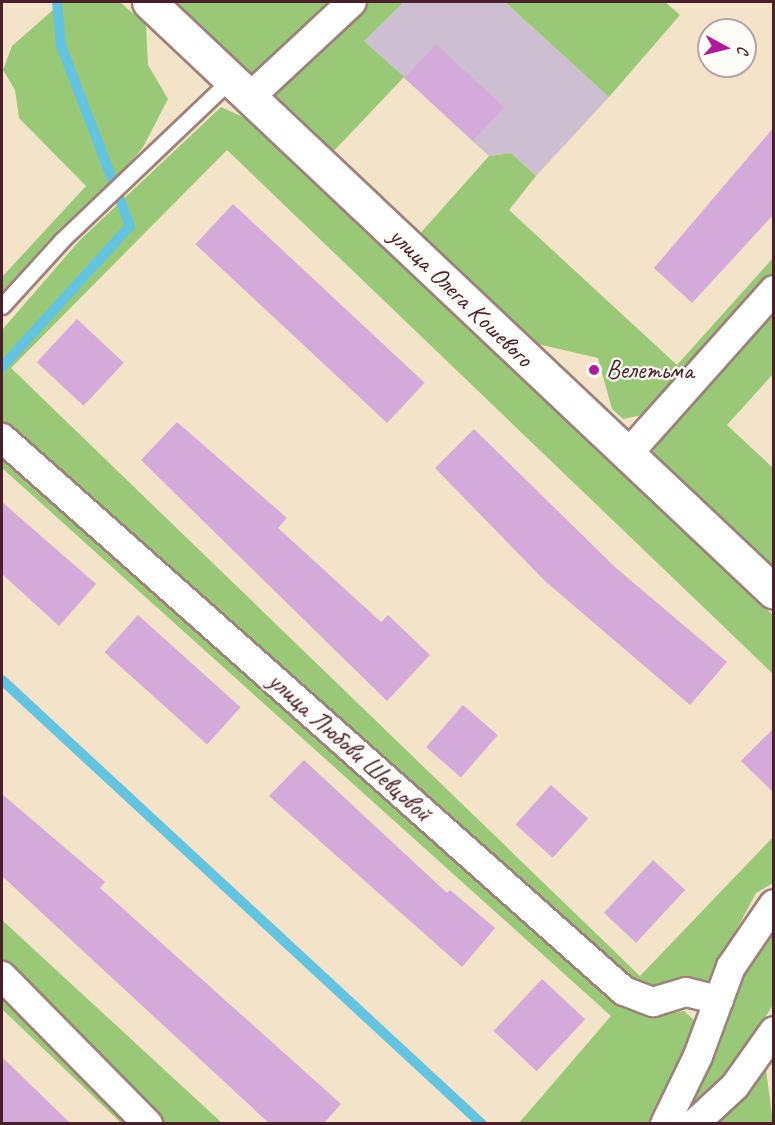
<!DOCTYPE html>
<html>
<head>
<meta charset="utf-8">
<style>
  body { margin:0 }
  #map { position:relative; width:775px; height:1125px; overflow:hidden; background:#f3e3c8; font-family:Caveat,sans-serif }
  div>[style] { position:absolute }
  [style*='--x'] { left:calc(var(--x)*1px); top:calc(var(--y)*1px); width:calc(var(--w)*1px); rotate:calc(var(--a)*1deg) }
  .industrial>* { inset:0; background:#cebed2 }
  .green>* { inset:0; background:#99c877 }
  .stream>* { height:10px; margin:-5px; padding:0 5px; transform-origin:5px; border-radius:5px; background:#62c4e0 }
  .building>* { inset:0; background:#d4aadb; transform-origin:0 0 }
  .roads { filter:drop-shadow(2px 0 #9e817a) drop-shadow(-2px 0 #9e817a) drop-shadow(0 2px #9e817a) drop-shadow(0 -2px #9e817a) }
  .lane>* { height:15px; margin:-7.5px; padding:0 7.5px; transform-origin:7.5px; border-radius:7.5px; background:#fff }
  .street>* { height:28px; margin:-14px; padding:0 14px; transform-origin:14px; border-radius:14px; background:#fff }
  .secondary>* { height:33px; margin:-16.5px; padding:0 16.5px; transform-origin:16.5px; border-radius:16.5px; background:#fff }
  .dots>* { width:16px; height:16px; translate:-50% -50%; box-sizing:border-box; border:3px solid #fdfcf7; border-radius:50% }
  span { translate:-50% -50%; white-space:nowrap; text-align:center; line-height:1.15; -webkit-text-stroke:4.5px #fdfcf7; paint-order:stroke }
  .street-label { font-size:26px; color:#4a1f2b }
  .poi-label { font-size:26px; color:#4a1f2b }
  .left { translate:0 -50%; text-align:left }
  .frame { position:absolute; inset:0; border:3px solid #4a1f2b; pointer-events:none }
  .north { position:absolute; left:697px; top:18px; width:60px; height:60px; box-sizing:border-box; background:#fdfcf7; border:2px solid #b5a4a5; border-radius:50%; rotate:97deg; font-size:16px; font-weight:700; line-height:24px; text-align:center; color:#4a1f2b }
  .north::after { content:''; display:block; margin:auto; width:21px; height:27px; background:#b5179e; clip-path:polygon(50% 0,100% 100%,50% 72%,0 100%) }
</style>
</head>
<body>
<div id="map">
  <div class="industrial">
    <div style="clip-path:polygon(404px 2px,505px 2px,609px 97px,536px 176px,511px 153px,489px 156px,364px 41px)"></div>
  </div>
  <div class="green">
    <div style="clip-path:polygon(62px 2px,120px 2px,146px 25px,148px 65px,168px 99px,143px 147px,104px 196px,60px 228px,2px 292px,2px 277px,86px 186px,19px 118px,15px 90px,3px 70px,12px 46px)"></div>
    <div style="clip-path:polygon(165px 2px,335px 2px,257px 74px,243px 75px)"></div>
    <div style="clip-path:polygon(365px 2px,404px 2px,364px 41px,404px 77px,331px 154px,273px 100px,273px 93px)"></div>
    <div style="clip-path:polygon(505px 2px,665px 2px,680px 15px,609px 97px)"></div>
    <div style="clip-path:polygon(221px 107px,247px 119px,773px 615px,773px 674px,227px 150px,11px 368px,640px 976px,773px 837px,773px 883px,756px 893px,709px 981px,685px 976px,656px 993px,633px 985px,2px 424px,2px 330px,80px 240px)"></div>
    <div style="clip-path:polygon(511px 153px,536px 176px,509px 210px,677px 365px,773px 258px,773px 273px,642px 415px,623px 419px,612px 409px,598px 358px,529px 342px,417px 237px,489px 156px)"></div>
    <div style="clip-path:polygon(773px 305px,773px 374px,727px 425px,773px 468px,773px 573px,651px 458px,660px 436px)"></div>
    <div style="clip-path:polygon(2px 456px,616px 1002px,655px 1016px,684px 1011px,695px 1021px,688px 1057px,649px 1123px,519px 1123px,611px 1016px,2px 468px)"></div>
    <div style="clip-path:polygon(2px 920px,222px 1123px,162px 1123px,2px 963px)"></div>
    <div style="clip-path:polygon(773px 922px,773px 1005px,728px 1076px,679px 1123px,744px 971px)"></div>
    <div style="clip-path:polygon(2px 990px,136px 1123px,121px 1123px,2px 1009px)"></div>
    <div style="clip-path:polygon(766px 1070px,773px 1123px,710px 1124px,758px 1071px)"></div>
  </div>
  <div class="stream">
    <div style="--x:2;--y:367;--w:190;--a:-47.8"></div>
    <div style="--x:130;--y:226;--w:194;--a:-110.9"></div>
    <div style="--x:61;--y:45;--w:43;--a:-95.3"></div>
    <div style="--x:2;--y:680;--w:654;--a:42.77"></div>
  </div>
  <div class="building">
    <div style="left:436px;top:44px;width:93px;height:46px;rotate:43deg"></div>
    <div style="clip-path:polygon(774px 127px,774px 214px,692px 303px,654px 268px)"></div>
    <div style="left:233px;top:204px;width:262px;height:55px;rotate:43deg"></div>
    <div style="left:77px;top:319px;width:64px;height:59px;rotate:43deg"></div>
    <div style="clip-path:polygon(177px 422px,287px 518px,278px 528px,381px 622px,388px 615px,430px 655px,387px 701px,141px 460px)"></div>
    <div style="clip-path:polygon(474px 429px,616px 568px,727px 662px,690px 705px,546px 582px,435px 468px)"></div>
    <div style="clip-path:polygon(2px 502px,96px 584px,59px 626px,2px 574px)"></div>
    <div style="left:138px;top:615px;width:138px;height:50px;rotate:42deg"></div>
    <div style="left:463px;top:705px;width:46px;height:56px;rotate:41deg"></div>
    <div style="clip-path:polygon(774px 728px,774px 793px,741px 761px)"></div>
    <div style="clip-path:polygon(304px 760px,447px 893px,450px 890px,495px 928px,462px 967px,269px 796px)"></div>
    <div style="left:551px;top:785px;width:50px;height:53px;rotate:42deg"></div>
    <div style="clip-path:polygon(2px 794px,105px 882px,100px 888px,341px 1104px,323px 1124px,270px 1124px,2px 876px)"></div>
    <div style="left:653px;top:860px;width:44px;height:72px;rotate:43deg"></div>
    <div style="left:542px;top:979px;width:59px;height:71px;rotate:43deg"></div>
    <div style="clip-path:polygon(2px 1057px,71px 1124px,2px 1124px)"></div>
  </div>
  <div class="roads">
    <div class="lane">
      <div style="--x:2;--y:306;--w:89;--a:-47.7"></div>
      <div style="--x:62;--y:240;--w:233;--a:-43.6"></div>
    </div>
    <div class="street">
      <div style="--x:250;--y:97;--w:139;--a:-43"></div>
      <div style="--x:2;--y:438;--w:832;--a:41.64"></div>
      <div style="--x:624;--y:991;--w:31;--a:21"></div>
      <div style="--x:653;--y:1002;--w:34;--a:-17"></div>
      <div style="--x:686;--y:992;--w:34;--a:14"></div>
      <div style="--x:627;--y:455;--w:221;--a:-48.3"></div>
      <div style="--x:2;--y:976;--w:208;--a:45.4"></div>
      <div style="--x:665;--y:1124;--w:76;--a:-64.1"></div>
      <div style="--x:698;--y:1056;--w:95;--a:-69.7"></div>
      <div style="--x:731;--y:967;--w:76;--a:-55.7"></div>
      <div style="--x:694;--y:1124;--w:56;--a:-42.8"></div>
      <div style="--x:735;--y:1086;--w:67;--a:-54.7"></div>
    </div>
    <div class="secondary">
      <div style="--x:149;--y:2;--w:859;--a:43.35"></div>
    </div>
  </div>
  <div class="dots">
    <div style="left:594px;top:370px;background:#b5179e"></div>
  </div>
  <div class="street-label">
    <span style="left:461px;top:297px;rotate:44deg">улица Олега Кошевого</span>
    <span style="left:350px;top:747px;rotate:42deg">улица Любови Шевцовой</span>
  </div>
  <div class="poi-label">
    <span class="left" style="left:606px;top:370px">Велетьма</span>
  </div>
  <div class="frame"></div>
  <div class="north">С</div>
</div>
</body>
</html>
